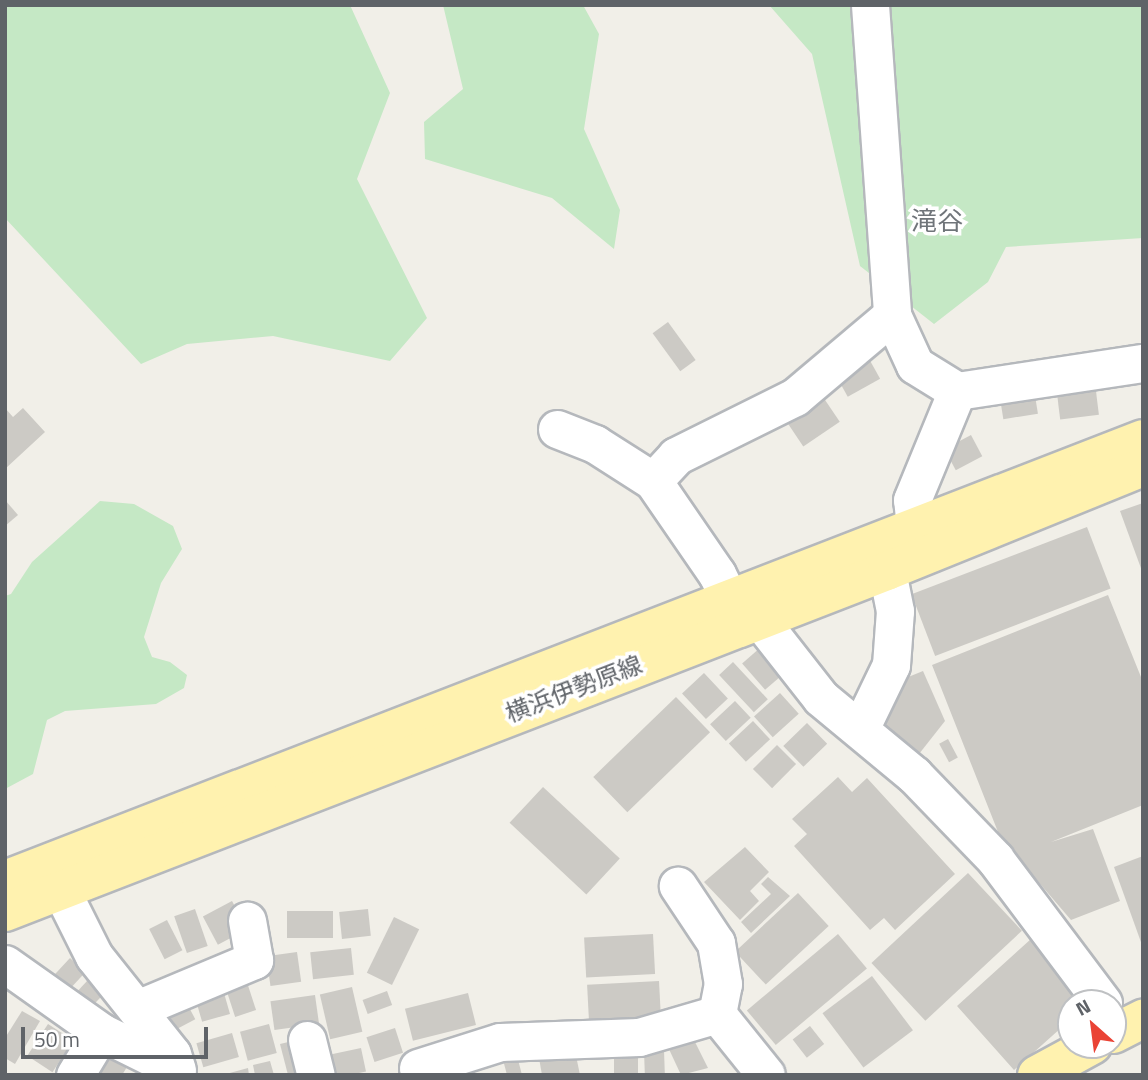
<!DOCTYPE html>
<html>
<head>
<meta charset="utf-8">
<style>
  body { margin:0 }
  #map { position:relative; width:1148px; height:1080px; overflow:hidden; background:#f1efe8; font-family:"Titillium Web","Noto Sans JP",sans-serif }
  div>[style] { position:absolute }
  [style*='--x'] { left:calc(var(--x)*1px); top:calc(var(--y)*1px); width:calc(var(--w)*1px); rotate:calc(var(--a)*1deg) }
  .green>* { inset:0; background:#c5e8c5 }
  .building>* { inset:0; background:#cccac5; transform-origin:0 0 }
  .roads { filter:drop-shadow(2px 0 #b5b8bc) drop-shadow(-2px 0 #b5b8bc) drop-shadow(0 2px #b5b8bc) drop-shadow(0 -2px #b5b8bc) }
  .minor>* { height:37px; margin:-18.5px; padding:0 18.5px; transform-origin:18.5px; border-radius:18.5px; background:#fff }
  .major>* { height:38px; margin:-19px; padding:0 19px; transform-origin:19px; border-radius:19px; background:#fff2af }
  span { translate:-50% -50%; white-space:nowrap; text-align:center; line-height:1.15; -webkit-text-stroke:7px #fff; paint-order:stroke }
  .street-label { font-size:24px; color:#5f6368 }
  .neighbourhood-label { font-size:26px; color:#70757a }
  .frame { position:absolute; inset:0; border:7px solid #5f6368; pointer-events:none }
  .north { position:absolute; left:1057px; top:989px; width:70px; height:70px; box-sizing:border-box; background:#fff; border:2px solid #bfc1c3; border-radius:50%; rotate:332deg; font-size:19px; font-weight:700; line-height:28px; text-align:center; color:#5f6368 }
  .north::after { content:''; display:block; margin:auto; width:24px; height:32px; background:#ea4335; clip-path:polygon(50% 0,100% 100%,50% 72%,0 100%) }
  .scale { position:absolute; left:21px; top:1027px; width:187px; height:32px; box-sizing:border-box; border:4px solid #5f6368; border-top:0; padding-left:9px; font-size:21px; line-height:24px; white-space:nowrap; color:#5f6368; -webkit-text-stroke:5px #fff; paint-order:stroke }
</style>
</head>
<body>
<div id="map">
  <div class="green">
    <div style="clip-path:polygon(5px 5px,350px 5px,390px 93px,357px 179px,427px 318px,390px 361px,273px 336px,187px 344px,141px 364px,5px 218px)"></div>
    <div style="clip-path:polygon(443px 5px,583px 5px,599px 34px,584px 129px,620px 210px,614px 249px,552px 198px,425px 159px,424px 122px,463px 89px)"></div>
    <div style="clip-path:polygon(769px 5px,1143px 5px,1143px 238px,1006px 247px,988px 282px,934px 324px,860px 266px,812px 54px)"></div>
    <div style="clip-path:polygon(100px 501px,134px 504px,173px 526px,182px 549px,161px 583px,144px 637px,152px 657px,170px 662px,187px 675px,184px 688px,156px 704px,65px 711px,47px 720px,33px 774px,5px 789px,5px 596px,11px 594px,32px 562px)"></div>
  </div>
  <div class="building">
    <div style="left:668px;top:322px;width:47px;height:19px;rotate:54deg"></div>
    <div style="left:868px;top:357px;width:25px;height:37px;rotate:61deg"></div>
    <div style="left:1095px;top:383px;width:32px;height:39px;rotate:83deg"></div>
    <div style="left:1034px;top:389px;width:25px;height:35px;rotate:81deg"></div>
    <div style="left:823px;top:397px;width:30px;height:44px;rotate:56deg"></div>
    <div style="clip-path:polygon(5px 408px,13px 417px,23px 408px,45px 432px,5px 469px)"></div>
    <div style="left:971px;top:435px;width:24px;height:30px;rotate:62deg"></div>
    <div style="clip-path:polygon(5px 500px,18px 515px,5px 526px)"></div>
    <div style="clip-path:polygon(1143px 503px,1143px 571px,1142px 571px,1120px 511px)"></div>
    <div style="left:1087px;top:527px;width:66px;height:188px;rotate:69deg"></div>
    <div style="clip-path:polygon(1108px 595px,1143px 682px,1143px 805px,1051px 842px,1093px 829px,1120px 901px,1071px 920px,1000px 837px,932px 665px)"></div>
    <div style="left:761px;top:647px;width:35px;height:25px;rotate:49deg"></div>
    <div style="left:733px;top:662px;width:51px;height:19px;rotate:47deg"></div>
    <div style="clip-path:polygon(923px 671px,945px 721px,919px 754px,870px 716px,896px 682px)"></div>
    <div style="left:704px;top:673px;width:35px;height:30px;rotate:47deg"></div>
    <div style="left:780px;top:693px;width:28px;height:35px;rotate:48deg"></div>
    <div style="left:676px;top:697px;width:49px;height:115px;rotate:46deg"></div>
    <div style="left:735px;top:701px;width:23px;height:34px;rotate:47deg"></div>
    <div style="left:753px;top:721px;width:25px;height:33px;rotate:47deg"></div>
    <div style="left:807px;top:723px;width:29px;height:33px;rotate:46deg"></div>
    <div style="left:948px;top:739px;width:21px;height:10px;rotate:62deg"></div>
    <div style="left:777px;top:745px;width:27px;height:34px;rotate:45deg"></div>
    <div style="clip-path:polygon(838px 777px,852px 792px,867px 778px,955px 874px,895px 930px,884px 918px,870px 930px,794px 846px,807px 834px,792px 819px)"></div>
    <div style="left:543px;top:787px;width:105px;height:49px;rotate:43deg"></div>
    <div style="clip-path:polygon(745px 847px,769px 872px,750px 891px,759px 901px,740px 920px,704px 882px)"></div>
    <div style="clip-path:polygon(1143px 856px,1143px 944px,1142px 945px,1114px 867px)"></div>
    <div style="left:968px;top:873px;width:79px;height:132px;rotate:47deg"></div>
    <div style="clip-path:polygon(768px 877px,790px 896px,751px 933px,741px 922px,771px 894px,761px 884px)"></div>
    <div style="left:798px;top:893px;width:45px;height:86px;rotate:47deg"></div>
    <div style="left:232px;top:901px;width:32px;height:33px;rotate:62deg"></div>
    <div style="left:195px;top:909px;width:39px;height:22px;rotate:71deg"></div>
    <div style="left:368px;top:909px;width:27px;height:29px;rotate:84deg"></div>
    <div style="left:287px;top:911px;width:46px;height:27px"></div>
    <div style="left:394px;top:917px;width:28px;height:62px;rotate:26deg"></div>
    <div style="left:167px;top:920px;width:34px;height:20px;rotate:63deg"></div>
    <div style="left:653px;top:934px;width:40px;height:69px;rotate:87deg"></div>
    <div style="left:838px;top:934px;width:45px;height:119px;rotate:50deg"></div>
    <div style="clip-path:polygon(1031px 939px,1089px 1003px,1071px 1003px,1071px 1019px,1014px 1070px,957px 1006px)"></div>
    <div style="left:351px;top:948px;width:27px;height:41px;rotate:84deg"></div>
    <div style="left:297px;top:952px;width:30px;height:31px;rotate:82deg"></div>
    <div style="left:70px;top:958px;width:21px;height:32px;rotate:43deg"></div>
    <div style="left:244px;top:973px;width:39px;height:22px;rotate:72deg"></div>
    <div style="left:872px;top:976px;width:68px;height:62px;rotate:53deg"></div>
    <div style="left:88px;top:980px;width:21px;height:26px;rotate:43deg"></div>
    <div style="left:659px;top:981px;width:38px;height:72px;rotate:87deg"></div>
    <div style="left:222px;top:986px;width:29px;height:29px;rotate:74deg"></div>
    <div style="left:352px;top:987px;width:46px;height:33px;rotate:77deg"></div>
    <div style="left:387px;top:991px;width:15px;height:26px;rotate:70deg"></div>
    <div style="left:468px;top:993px;width:33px;height:65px;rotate:76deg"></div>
    <div style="left:315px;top:995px;width:29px;height:45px;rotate:82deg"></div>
    <div style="left:184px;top:998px;width:24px;height:30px;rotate:62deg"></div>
    <div style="clip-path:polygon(22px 1011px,40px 1021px,15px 1064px,5px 1058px,5px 1038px)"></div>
    <div style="left:48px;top:1024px;width:30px;height:38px;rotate:33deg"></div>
    <div style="left:269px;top:1024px;width:30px;height:30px;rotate:75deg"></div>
    <div style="left:810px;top:1026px;width:23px;height:22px;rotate:52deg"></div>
    <div style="left:395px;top:1028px;width:26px;height:30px;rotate:72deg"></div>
    <div style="left:232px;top:1033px;width:25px;height:37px;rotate:74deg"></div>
    <div style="clip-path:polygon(692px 1036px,708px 1068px,681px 1075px,668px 1047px)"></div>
    <div style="clip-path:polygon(301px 1039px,310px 1075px,288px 1075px,280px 1044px)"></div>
    <div style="left:361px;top:1048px;width:24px;height:30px;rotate:78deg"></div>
    <div style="left:664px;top:1050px;width:25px;height:20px;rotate:88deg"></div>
    <div style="clip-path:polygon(575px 1051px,580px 1075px,542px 1075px,539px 1058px)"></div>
    <div style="left:614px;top:1051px;width:24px;height:24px"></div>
    <div style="clip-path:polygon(101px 1052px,127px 1067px,122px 1075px,99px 1075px,91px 1069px)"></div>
    <div style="clip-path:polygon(516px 1052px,522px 1075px,507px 1075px,502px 1056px)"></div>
    <div style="clip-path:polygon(270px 1061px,274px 1075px,255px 1075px,253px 1065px)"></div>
    <div style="clip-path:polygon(248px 1068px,249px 1075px,226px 1075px,226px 1074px)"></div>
  </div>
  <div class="roads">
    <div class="minor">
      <div style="--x:870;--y:5;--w:311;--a:85.9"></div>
      <div style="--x:892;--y:315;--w:55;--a:65.3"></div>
      <div style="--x:915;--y:365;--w:49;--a:31.8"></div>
      <div style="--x:957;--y:391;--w:188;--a:-8.6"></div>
      <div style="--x:557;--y:429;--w:41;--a:21.5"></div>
      <div style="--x:595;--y:444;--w:69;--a:32.5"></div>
      <div style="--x:653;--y:481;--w:113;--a:55.5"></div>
      <div style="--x:717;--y:574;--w:28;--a:64"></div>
      <div style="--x:653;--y:481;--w:34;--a:-47"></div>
      <div style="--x:676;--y:456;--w:133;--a:-26.4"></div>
      <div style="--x:795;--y:397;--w:127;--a:-40.2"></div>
      <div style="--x:915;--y:527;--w:27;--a:-96"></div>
      <div style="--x:912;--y:500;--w:118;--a:-67.6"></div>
      <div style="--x:759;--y:619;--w:100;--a:51.9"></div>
      <div style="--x:821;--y:698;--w:121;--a:39.6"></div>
      <div style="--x:914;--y:775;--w:117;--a:46"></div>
      <div style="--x:995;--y:859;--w:180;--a:53.1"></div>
      <div style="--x:861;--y:727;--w:69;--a:-64.2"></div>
      <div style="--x:891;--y:665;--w:54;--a:-85.8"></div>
      <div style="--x:895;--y:611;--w:41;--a:-101.3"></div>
      <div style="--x:61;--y:890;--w:74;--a:63.4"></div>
      <div style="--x:94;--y:956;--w:125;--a:51.5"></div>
      <div style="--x:172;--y:1054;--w:17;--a:73"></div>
      <div style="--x:5;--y:964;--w:118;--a:35.3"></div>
      <div style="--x:101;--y:1032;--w:84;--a:26.3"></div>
      <div style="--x:137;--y:1009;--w:127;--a:-22.7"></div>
      <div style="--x:254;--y:960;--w:40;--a:-100"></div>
      <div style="--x:717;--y:1014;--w:78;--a:51.2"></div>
      <div style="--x:307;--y:1040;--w:36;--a:76"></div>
      <div style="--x:418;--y:1068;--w:86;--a:-17.6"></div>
      <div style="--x:500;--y:1042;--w:139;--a:-2.1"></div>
      <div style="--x:639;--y:1037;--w:81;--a:-16.4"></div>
      <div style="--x:717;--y:1014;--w:31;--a:-79"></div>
      <div style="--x:723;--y:984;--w:42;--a:-99.7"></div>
      <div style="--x:716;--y:943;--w:69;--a:-123.7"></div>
      <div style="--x:75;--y:1075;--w:50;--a:-58.8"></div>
    </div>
    <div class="major">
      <div style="--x:5;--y:880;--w:1220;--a:-21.18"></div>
      <div style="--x:5;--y:912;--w:946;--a:-21.14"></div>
      <div style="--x:887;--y:571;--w:276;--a:-22.1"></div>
      <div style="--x:1113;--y:1034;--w:34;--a:-27"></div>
      <div style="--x:1037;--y:1075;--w:63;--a:-28.6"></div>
    </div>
  </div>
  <div class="street-label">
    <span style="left:574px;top:689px;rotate:-21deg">横浜伊勢原線</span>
  </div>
  <div class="neighbourhood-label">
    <span style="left:937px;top:221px">滝谷</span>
  </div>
  <div class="frame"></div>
  <div class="north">N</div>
  <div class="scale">50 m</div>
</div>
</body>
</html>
